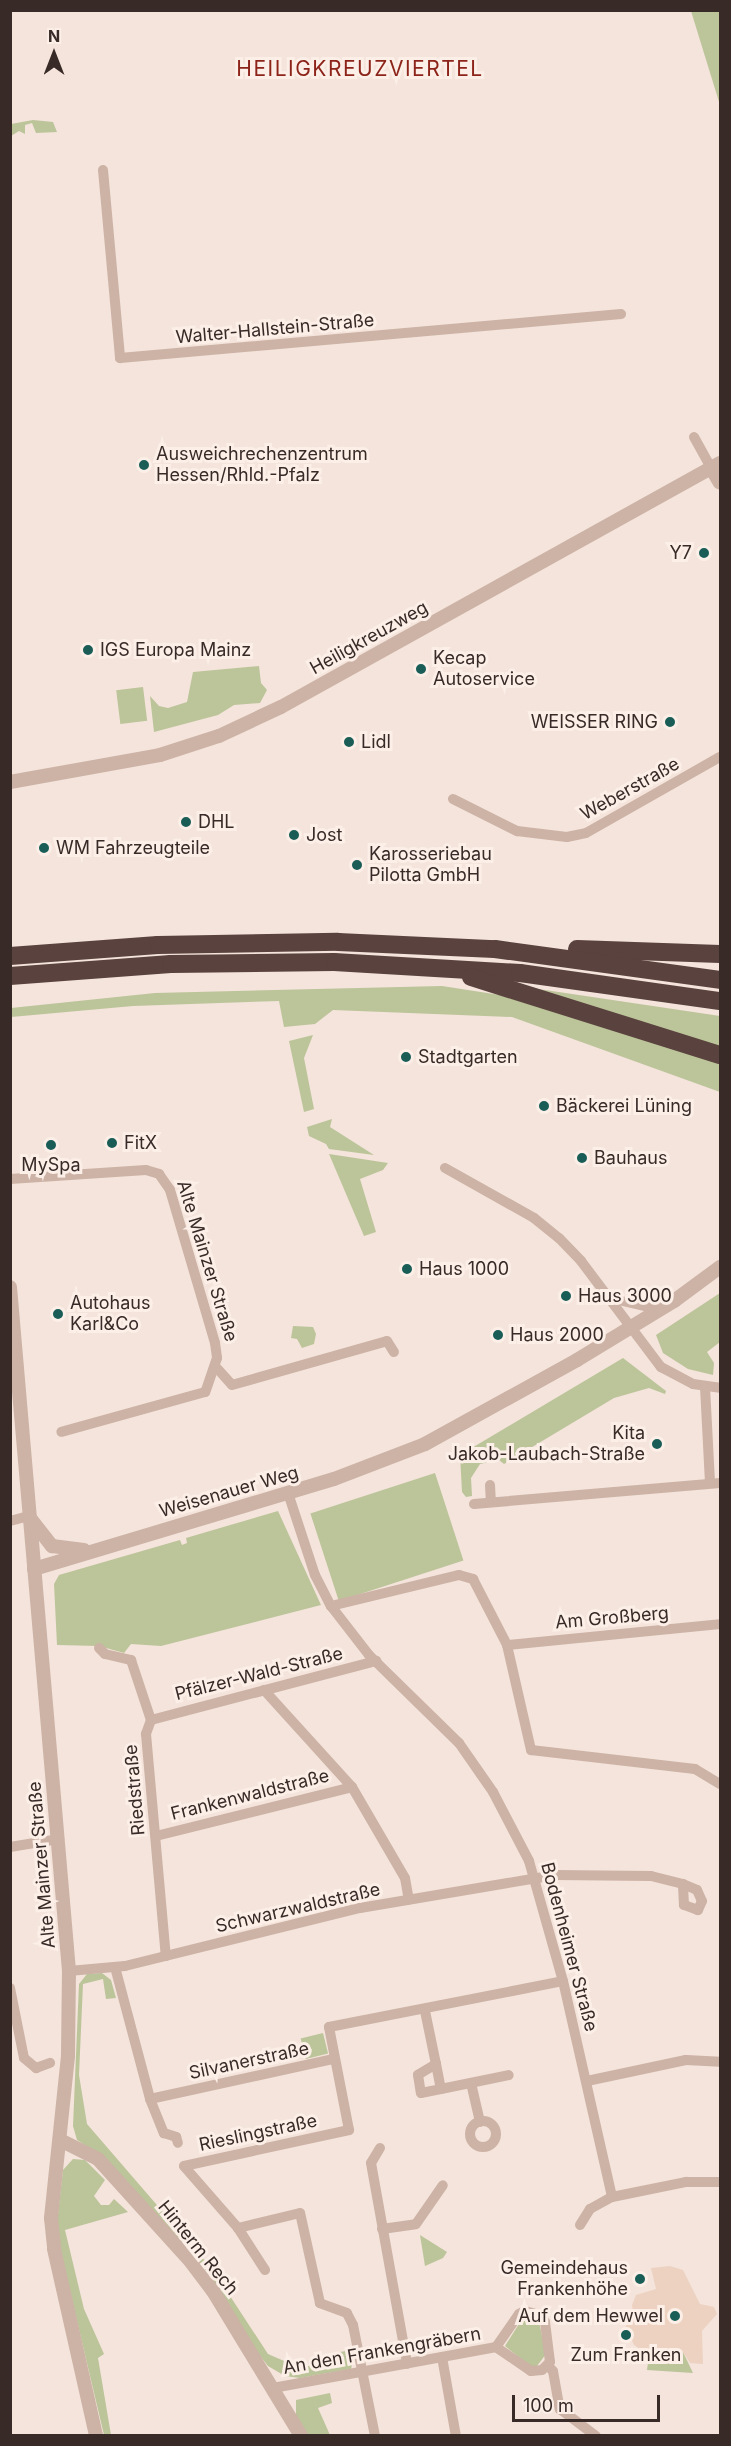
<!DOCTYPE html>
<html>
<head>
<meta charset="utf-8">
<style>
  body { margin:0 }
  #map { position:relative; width:731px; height:2446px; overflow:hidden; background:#f4e4db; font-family:Inter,sans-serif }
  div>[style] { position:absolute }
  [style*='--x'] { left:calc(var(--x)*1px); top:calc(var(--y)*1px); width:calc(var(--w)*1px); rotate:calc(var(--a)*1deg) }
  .green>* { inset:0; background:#bcc49a; transform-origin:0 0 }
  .plaza>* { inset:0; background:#edd2c1 }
  .minor>* { height:10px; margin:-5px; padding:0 5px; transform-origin:5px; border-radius:5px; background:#cdb2a6 }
  .minor>.ring { margin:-5px; padding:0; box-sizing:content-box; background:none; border:10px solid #cdb2a6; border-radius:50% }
  .tertiary>* { height:14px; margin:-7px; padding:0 7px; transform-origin:7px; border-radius:7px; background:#cdb2a6 }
  .motorway>* { height:18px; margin:-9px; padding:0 9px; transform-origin:9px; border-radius:9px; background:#5a423e }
  .dots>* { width:16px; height:16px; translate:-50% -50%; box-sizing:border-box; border:3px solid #fbefe8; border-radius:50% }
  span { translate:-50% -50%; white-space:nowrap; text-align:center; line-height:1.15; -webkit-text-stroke:6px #fbefe8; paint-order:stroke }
  .street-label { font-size:18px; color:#382a27 }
  .poi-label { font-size:18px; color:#382a27 }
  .left { translate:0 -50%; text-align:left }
  .right { translate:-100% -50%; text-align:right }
  .quarter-label { font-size:21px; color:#8d241a; letter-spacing:1.5px }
  .frame { position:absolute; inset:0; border:12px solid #382a27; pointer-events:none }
  .north { position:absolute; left:24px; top:24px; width:60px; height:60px; -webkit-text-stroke:4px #fbefe8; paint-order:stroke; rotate:0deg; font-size:16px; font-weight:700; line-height:24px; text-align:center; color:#382a27 }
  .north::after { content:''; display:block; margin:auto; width:21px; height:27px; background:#382a27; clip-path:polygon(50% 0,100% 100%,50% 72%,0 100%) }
  .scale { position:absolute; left:512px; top:2395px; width:148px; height:27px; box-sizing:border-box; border:3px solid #382a27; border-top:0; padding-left:8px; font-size:18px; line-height:21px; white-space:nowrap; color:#382a27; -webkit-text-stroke:4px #fbefe8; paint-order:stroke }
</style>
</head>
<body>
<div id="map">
  <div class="green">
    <div style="clip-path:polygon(691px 11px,720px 11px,720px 105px)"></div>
    <div style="clip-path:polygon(33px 120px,53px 122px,57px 132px,36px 133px,32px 123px,25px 125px,25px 134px,19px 131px,11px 136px,11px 124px)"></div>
    <div style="clip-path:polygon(259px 666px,261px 683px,267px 690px,260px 703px,234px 705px,218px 715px,154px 732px,150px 696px,159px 706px,168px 708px,187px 702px,193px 672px)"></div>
    <div style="left:143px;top:687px;width:34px;height:27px;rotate:83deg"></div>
    <div style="clip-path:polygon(442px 986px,500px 995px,720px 1061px,720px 1092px,512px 1017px,333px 1010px,315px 1024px,284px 1027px,279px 1001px,133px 1006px,11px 1017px,11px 1008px,155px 993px)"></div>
    <div style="clip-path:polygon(525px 987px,720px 1016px,720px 1049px)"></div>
    <div style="clip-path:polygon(313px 1035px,304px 1058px,314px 1109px,304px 1112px,289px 1041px)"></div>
    <div style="clip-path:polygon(332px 1119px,330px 1127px,374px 1155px,329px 1149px,326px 1144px,309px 1136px,307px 1127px)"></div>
    <div style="clip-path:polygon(329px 1154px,388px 1163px,383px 1170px,360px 1179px,376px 1232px,364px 1236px)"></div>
    <div style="clip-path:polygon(720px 1293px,720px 1342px,707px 1352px,714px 1363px,713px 1375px,688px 1369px,663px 1353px,656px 1335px)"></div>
    <div style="clip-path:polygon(293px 1326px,313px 1327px,316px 1334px,314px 1344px,302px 1348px,297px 1339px,291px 1338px)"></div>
    <div style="clip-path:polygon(623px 1358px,666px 1391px,665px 1394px,649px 1388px,614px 1398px,504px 1464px,499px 1460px,480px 1464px,471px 1478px,472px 1496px,466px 1497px,462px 1492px,460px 1455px)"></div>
    <div style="left:435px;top:1473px;width:92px;height:131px;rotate:72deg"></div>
    <div style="clip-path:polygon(278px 1511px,321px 1605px,161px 1646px,131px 1644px,124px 1653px,99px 1646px,57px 1645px,54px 1584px,59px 1575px,180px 1540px,182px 1545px,187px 1543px,186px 1538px)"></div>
    <div style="clip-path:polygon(102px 1973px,111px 1980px,116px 1998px,106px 1999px,103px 1979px,83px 1984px,79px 2075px,87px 2124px,213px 2270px,268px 2354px,298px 2367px,342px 2363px,340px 2352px,356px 2349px,351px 2369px,300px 2378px,285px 2376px,268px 2366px,105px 2158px,77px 2140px,73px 2126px,79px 1984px,87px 1974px)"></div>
    <div style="left:323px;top:2033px;width:21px;height:23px;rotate:76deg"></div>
    <div style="clip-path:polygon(73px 2159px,85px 2160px,105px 2180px,94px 2196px,101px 2205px,109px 2205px,114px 2199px,128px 2212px,65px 2230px,84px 2309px,104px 2354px,98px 2358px,111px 2435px,104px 2435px,56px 2232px,63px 2170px)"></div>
    <div style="clip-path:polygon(420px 2235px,447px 2252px,443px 2258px,425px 2266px)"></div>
    <div style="clip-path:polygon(530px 2315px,539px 2322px,546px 2354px,537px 2366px,530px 2366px,505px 2346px,524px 2316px)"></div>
    <div style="clip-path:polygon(683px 2352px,693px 2373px,647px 2370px,649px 2355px)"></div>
    <div style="clip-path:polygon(330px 2393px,332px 2403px,318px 2408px,330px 2435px,307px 2435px,296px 2416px,296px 2400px)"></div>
  </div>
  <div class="plaza">
    <div style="clip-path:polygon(670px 2266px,683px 2270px,700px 2304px,714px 2307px,717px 2314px,702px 2331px,703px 2364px,690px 2363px,683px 2352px,649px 2355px,634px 2345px,626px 2327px,625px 2321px,634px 2319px,632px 2305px,636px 2295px,656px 2289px,651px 2268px)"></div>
  </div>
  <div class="minor">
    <div style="--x:103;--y:170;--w:189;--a:84.8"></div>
    <div style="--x:120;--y:358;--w:503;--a:-5.02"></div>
    <div style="--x:694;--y:437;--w:35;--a:61"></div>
    <div style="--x:453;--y:799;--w:72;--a:26.6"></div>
    <div style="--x:517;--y:831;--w:50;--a:6.8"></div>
    <div style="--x:567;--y:837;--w:19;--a:-12"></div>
    <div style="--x:586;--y:833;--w:154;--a:-29.6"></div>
    <div style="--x:445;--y:1168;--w:102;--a:29.3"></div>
    <div style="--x:534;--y:1218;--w:32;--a:39"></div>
    <div style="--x:559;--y:1238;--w:32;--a:46"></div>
    <div style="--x:581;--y:1261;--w:133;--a:53"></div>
    <div style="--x:661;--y:1367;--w:36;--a:28"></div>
    <div style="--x:693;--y:1384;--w:27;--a:8"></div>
    <div style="--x:10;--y:1179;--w:136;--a:-3.8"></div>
    <div style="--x:146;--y:1170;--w:14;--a:17"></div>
    <div style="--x:159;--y:1174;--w:19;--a:55"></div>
    <div style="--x:170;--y:1190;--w:159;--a:73.6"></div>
    <div style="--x:215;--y:1343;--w:15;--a:82"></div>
    <div style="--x:217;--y:1358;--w:36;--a:109"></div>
    <div style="--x:205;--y:1392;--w:149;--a:164.5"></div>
    <div style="--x:610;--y:1298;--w:37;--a:13"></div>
    <div style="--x:646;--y:1306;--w:20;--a:-9"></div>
    <div style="--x:215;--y:1366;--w:25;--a:48"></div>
    <div style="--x:232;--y:1385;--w:161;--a:-15.8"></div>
    <div style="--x:387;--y:1341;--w:13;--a:58"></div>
    <div style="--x:705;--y:1387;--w:96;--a:87"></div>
    <div style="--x:490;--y:1485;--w:17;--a:87"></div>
    <div style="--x:288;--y:1493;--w:86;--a:71.8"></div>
    <div style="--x:315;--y:1575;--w:35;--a:63"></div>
    <div style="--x:331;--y:1606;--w:62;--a:52.2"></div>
    <div style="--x:369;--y:1655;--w:126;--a:44.4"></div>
    <div style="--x:459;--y:1743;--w:60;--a:55.2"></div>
    <div style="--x:493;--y:1792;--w:78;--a:62.4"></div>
    <div style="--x:529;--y:1861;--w:125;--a:74.2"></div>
    <div style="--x:563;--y:1981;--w:221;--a:77.2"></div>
    <div style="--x:474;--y:1504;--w:247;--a:-4.9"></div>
    <div style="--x:10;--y:1521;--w:20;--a:-15"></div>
    <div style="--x:331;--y:1606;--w:132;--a:-13.6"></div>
    <div style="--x:459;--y:1575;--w:15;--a:16"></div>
    <div style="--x:473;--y:1579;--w:74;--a:62.7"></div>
    <div style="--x:507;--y:1645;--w:108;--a:77.1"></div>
    <div style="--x:531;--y:1750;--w:165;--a:6.6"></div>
    <div style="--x:695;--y:1769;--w:29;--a:31"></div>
    <div style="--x:507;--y:1645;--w:214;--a:-5.6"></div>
    <div style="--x:99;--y:1648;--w:8;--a:45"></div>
    <div style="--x:105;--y:1654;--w:27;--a:13"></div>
    <div style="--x:131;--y:1660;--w:63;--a:71.6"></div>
    <div style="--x:264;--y:1690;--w:131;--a:47.8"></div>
    <div style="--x:352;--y:1787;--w:105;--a:59.8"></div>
    <div style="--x:405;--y:1878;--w:22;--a:80"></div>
    <div style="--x:151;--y:1720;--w:15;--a:110"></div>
    <div style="--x:146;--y:1734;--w:223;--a:84.9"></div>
    <div style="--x:151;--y:1720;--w:233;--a:-14.7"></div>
    <div style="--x:156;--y:1836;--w:202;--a:-14"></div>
    <div style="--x:10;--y:1847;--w:50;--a:-9.3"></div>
    <div style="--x:115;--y:1967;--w:137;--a:75.1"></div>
    <div style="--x:150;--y:2099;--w:188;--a:-12.3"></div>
    <div style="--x:69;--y:1971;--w:56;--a:-5.1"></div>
    <div style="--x:125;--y:1966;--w:242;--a:-13.9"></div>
    <div style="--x:360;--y:1908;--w:198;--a:-9.6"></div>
    <div style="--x:555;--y:1875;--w:96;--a:0.6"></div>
    <div style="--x:651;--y:1876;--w:33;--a:14"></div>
    <div style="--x:683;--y:1884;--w:15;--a:23"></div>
    <div style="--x:697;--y:1890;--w:12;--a:66"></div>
    <div style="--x:702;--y:1901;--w:10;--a:114"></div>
    <div style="--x:698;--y:1910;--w:15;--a:-160"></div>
    <div style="--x:684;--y:1905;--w:21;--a:-93"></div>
    <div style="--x:10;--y:1988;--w:71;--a:78.7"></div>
    <div style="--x:24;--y:2058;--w:16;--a:40"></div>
    <div style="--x:36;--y:2068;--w:15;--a:-20"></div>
    <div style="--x:425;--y:2011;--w:54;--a:78.3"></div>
    <div style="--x:436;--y:2064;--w:21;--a:149"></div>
    <div style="--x:418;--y:2075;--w:18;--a:81"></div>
    <div style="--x:421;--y:2093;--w:20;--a:-11"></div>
    <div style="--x:436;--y:2064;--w:25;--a:79"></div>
    <div style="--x:441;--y:2089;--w:69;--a:-11.6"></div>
    <div style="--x:587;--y:2081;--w:101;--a:-12"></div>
    <div style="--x:686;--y:2060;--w:34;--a:3"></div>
    <div style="--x:471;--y:2083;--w:40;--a:77"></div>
    <div style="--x:150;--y:2099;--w:37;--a:68"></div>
    <div style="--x:164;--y:2133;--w:13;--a:18"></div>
    <div style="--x:176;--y:2137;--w:6;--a:72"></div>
    <div class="ring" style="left:470px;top:2121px;width:16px;height:16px"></div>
    <div style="--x:380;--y:2148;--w:17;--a:121"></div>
    <div style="--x:371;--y:2163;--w:204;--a:79.8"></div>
    <div style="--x:580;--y:2225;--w:19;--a:-58"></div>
    <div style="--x:590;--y:2209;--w:25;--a:-29"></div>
    <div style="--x:612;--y:2197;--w:76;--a:-11.5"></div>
    <div style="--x:686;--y:2182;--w:34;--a:0"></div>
    <div style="--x:238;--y:2228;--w:50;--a:57.3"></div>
    <div style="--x:382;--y:2229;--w:34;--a:-8"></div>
    <div style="--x:416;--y:2224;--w:47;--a:-55.3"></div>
    <div style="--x:442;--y:2357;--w:80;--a:80"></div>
    <div style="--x:548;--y:2366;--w:7;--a:45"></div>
    <div style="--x:553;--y:2371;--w:39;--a:80"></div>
    <div style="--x:560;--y:2409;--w:45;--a:36.9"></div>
    <div style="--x:273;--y:2388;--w:227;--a:-10.4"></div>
    <div style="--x:496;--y:2347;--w:40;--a:-55.1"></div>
    <div style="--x:519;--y:2314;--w:7;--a:-27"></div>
    <div style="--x:525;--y:2311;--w:15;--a:16"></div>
    <div style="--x:539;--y:2315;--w:9;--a:49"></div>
    <div style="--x:545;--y:2322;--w:40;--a:82.9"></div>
    <div style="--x:550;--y:2362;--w:11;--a:135"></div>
    <div style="--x:542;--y:2370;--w:11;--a:175"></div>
    <div style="--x:531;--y:2371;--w:42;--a:-145.6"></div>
    <div style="--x:375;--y:2436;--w:113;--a:-101.2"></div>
    <div style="--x:353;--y:2325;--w:13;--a:-117"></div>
    <div style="--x:347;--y:2313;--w:29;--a:-160"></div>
    <div style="--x:320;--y:2303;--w:92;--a:-102.5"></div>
    <div style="--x:300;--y:2213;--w:64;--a:166.4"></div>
    <div style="--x:238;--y:2228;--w:82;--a:-131.1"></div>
    <div style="--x:184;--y:2166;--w:169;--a:-12.3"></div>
    <div style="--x:349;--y:2130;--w:105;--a:-101"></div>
    <div style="--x:329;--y:2027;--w:238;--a:-11.1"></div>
  </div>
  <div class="tertiary">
    <div style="--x:711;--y:468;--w:17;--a:59"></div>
    <div style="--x:10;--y:782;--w:152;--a:-10.2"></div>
    <div style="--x:160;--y:755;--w:62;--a:-17.9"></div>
    <div style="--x:219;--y:736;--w:68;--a:-25.1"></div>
    <div style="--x:281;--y:707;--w:502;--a:-29.07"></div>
    <div style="--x:10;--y:1287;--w:687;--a:85.07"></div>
    <div style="--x:69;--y:1971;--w:85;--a:90.7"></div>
    <div style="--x:68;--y:2056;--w:163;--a:96"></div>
    <div style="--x:51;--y:2218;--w:31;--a:84"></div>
    <div style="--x:54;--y:2249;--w:192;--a:77.3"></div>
    <div style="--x:30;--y:1518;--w:36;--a:52"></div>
    <div style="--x:52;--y:1546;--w:32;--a:7"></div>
    <div style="--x:34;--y:1569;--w:313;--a:-16.7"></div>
    <div style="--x:334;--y:1479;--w:97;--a:-21"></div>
    <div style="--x:425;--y:1444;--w:174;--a:-28.9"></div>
    <div style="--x:577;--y:1360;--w:114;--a:-31.3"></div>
    <div style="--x:674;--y:1301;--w:57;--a:-36.5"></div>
    <div style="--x:60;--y:2140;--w:42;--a:26.6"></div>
    <div style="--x:98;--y:2159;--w:139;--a:47.9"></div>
    <div style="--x:191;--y:2262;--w:36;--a:53"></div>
    <div style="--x:213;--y:2291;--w:170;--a:58.7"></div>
  </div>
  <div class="motorway">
    <div style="--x:577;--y:949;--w:143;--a:2"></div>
    <div style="--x:10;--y:956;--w:148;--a:-4.3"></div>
    <div style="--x:158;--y:945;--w:180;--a:-1"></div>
    <div style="--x:338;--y:942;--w:157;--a:2.6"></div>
    <div style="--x:495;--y:949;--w:227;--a:7.8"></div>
    <div style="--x:10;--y:976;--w:161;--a:-4.3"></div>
    <div style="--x:171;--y:964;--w:163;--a:-0.7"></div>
    <div style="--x:334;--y:962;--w:186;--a:3.4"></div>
    <div style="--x:520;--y:973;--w:202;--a:8"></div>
    <div style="--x:471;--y:977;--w:261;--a:17.4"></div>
  </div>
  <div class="dots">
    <div style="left:144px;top:465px;background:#1a5d57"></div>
    <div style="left:704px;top:553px;background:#1a5d57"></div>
    <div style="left:88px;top:650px;background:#1a5d57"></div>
    <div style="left:421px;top:669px;background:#1a5d57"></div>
    <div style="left:670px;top:722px;background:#1a5d57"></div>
    <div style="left:349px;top:742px;background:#1a5d57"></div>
    <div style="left:186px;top:822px;background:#1a5d57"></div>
    <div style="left:294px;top:835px;background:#1a5d57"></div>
    <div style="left:44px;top:848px;background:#1a5d57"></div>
    <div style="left:357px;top:865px;background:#1a5d57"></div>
    <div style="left:406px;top:1057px;background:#1a5d57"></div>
    <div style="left:544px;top:1106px;background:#1a5d57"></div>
    <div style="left:112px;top:1143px;background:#1a5d57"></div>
    <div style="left:51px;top:1145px;background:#1a5d57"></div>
    <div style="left:582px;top:1158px;background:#1a5d57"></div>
    <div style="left:407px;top:1269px;background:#1a5d57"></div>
    <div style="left:566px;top:1296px;background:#1a5d57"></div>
    <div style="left:58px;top:1314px;background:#1a5d57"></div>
    <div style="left:498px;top:1335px;background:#1a5d57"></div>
    <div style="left:657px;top:1444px;background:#1a5d57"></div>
    <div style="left:640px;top:2279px;background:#1a5d57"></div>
    <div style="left:675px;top:2316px;background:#1a5d57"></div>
    <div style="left:626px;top:2335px;background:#1a5d57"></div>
  </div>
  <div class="street-label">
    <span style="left:275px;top:329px;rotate:-5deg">Walter-Hallstein-Straße</span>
    <span style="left:369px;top:638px;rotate:-29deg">Heiligkreuzweg</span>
    <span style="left:630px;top:789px;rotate:-29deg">Weberstraße</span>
    <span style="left:207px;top:1261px;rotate:73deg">Alte Mainzer Straße</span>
    <span style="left:229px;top:1492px;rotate:-16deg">Weisenauer Weg</span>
    <span style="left:612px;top:1618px;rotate:-5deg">Am Großberg</span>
    <span style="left:259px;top:1674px;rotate:-14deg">Pfälzer-Wald-Straße</span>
    <span style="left:135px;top:1790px;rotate:-95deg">Riedstraße</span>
    <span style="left:250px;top:1795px;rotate:-14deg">Frankenwaldstraße</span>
    <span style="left:42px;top:1865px;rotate:-95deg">Alte Mainzer Straße</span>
    <span style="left:298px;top:1908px;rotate:-13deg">Schwarzwaldstraße</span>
    <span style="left:569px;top:1947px;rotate:75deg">Bodenheimer Straße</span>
    <span style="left:249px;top:2061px;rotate:-12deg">Silvanerstraße</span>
    <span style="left:258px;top:2133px;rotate:-12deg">Rieslingstraße</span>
    <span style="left:198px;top:2248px;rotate:51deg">Hinterm Rech</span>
    <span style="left:382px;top:2351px;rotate:-10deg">An den Frankengräbern</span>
  </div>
  <div class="poi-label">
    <span class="left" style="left:156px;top:465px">Ausweichrechenzentrum<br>Hessen/Rhld.-Pfalz</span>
    <span class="right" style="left:692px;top:553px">Y7</span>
    <span class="left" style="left:100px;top:650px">IGS Europa Mainz</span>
    <span class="left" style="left:433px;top:669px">Kecap<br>Autoservice</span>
    <span class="right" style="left:658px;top:722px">WEISSER RING</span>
    <span class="left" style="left:361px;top:742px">Lidl</span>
    <span class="left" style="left:198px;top:822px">DHL</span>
    <span class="left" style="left:306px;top:835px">Jost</span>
    <span class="left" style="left:56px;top:848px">WM Fahrzeugteile</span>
    <span class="left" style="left:369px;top:865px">Karosseriebau<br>Pilotta GmbH</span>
    <span class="left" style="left:418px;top:1057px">Stadtgarten</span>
    <span class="left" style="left:556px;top:1106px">Bäckerei Lüning</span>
    <span class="left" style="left:124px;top:1143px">FitX</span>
    <span class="left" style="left:594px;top:1158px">Bauhaus</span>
    <span style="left:51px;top:1165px">MySpa</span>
    <span class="left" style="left:419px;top:1269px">Haus 1000</span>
    <span class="left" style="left:578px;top:1296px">Haus 3000</span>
    <span class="left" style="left:70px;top:1314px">Autohaus<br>Karl&amp;Co</span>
    <span class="left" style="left:510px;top:1335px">Haus 2000</span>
    <span class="right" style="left:645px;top:1444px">Kita<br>Jakob-Laubach-Straße</span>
    <span class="right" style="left:628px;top:2279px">Gemeindehaus<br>Frankenhöhe</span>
    <span class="right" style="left:663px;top:2316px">Auf dem Hewwel</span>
    <span style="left:626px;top:2355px">Zum Franken</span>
  </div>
  <div class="quarter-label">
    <span style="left:360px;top:69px">HEILIGKREUZVIERTEL</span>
  </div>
  <div class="frame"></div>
  <div class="north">N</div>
  <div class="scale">100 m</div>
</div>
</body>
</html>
